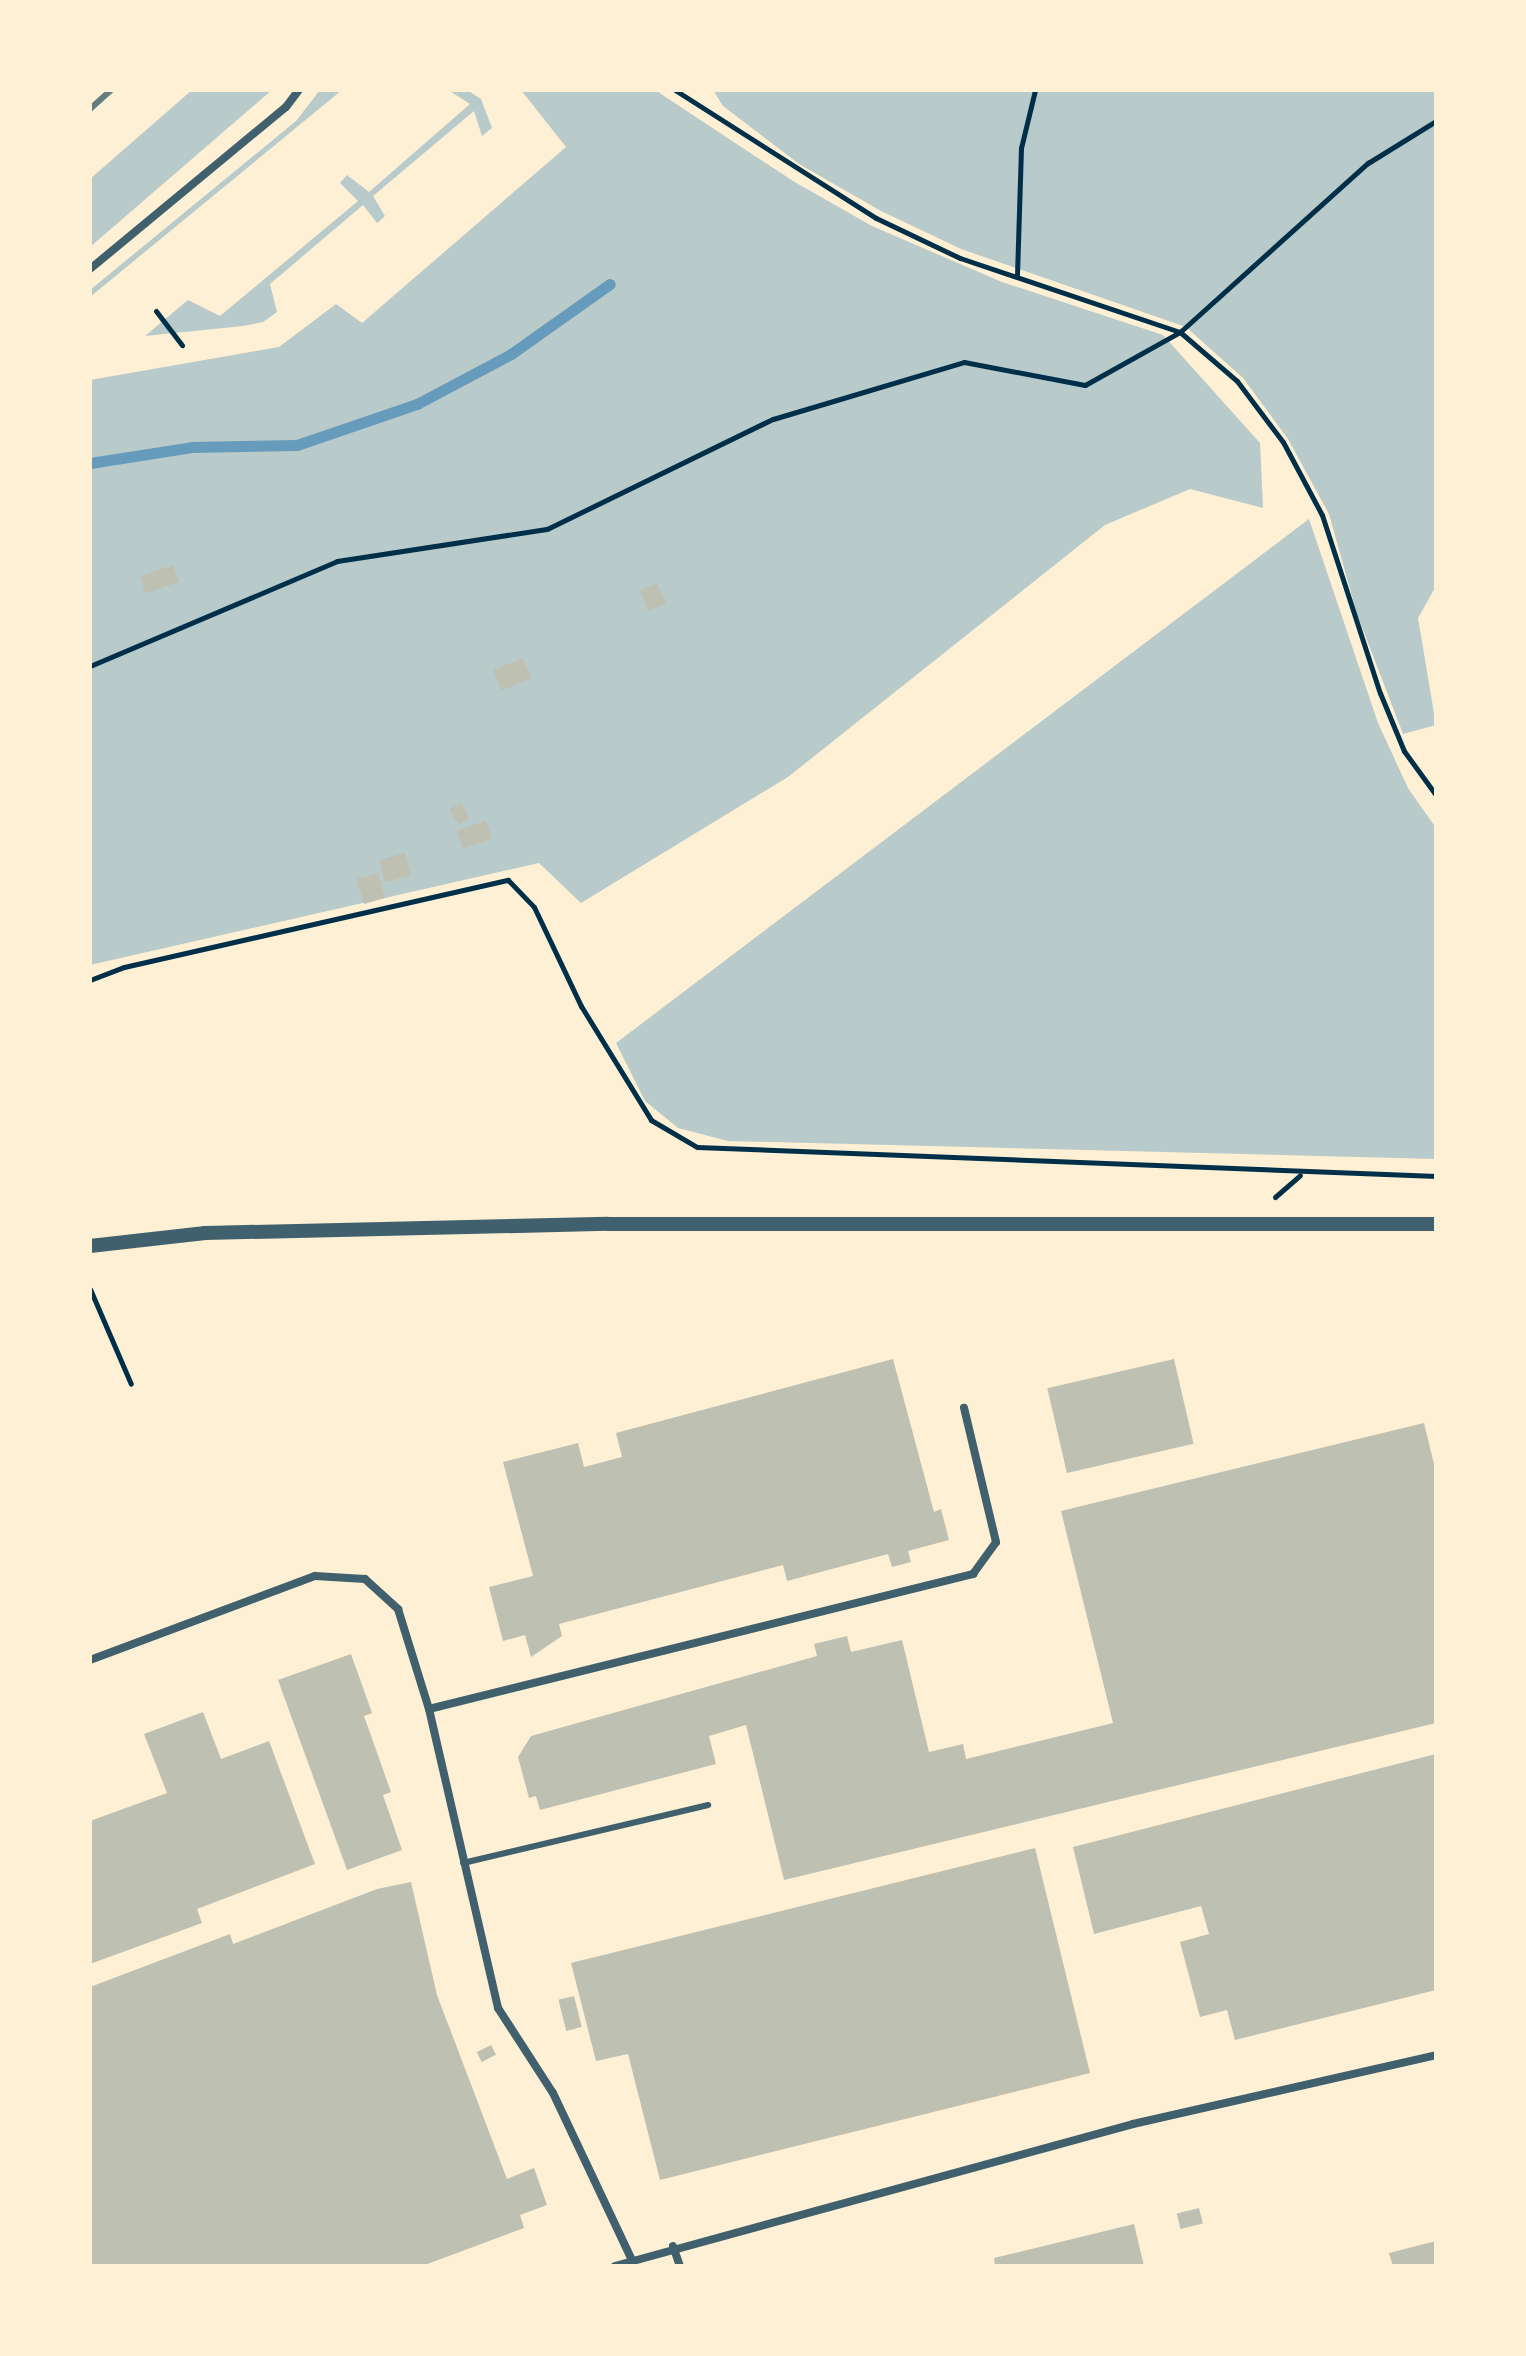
<!DOCTYPE html>
<html>
<head>
<meta charset="utf-8">
<style>
  body { margin:0 }
  #map { position:relative; width:1526px; height:2356px; overflow:hidden; background:#fdf0d5; font-family:"Exo 2",sans-serif }
  div>[style] { position:absolute }
  [style*='--x'] { left:calc(var(--x)*1px); top:calc(var(--y)*1px); width:calc(var(--w)*1px); rotate:calc(var(--a)*1deg) }
  .green>* { inset:0; background:#b9caca }
  .stream>* { height:11px; margin:-5.5px; padding:0 5.5px; transform-origin:5.5px; border-radius:5.5px; background:#669bbc }
  .building>* { inset:0; background:#bec0b2; transform-origin:0 0 }
  .path>* { height:5px; margin:-2.5px; padding:0 2.5px; transform-origin:2.5px; border-radius:2.5px; background:#003049 }
  .service>* { height:6px; margin:-3px; padding:0 3px; transform-origin:3px; border-radius:3px; background:#3f606c }
  .minor>* { height:8px; margin:-4px; padding:0 4px; transform-origin:4px; border-radius:4px; background:#3f606c }
  .tertiary>* { height:14px; margin:-7px; padding:0 7px; transform-origin:7px; border-radius:7px; background:#3f606c }
  .rail>* { height:6px; margin:-3px; padding:0 3px; transform-origin:3px; border-radius:3px; background:#657d81 }
  span { translate:-50% -50%; white-space:nowrap; text-align:center; line-height:1.15; -webkit-text-stroke:6px #fdf0d5; paint-order:stroke }
  .frame { position:absolute; inset:0; border:92px solid #fdf0d5; pointer-events:none }
</style>
</head>
<body>
<div id="map">
  <div class="green">
    <div style="clip-path:polygon(192px 90px,272px 90px,90px 247px,90px 179px)"></div>
    <div style="clip-path:polygon(320px 90px,342px 90px,90px 297px,90px 290px,296px 121px)"></div>
    <div style="clip-path:polygon(448px 90px,467px 90px,481px 99px,492px 128px,482px 136px,474px 111px,373px 196px,385px 216px,377px 223px,363px 205px,270px 284px,277px 312px,263px 322px,243px 326px,145px 336px,188px 300px,220px 316px,358px 201px,340px 183px,347px 175px,369px 192px,470px 104px)"></div>
    <div style="clip-path:polygon(521px 90px,655px 90px,793px 181px,872px 226px,1002px 282px,1163px 335px,1260px 443px,1263px 508px,1190px 489px,1105px 525px,788px 777px,581px 903px,539px 863px,90px 965px,90px 380px,279px 347px,336px 304px,362px 323px,566px 147px)"></div>
    <div style="clip-path:polygon(713px 90px,1436px 90px,1436px 586px,1418px 618px,1436px 725px,1403px 734px,1357px 614px,1329px 514px,1288px 439px,1243px 378px,1186px 327px,961px 249px,881px 211px,799px 164px,723px 106px)"></div>
    <div style="clip-path:polygon(1309px 519px,1378px 723px,1408px 788px,1436px 828px,1436px 1159px,728px 1141px,678px 1128px,645px 1101px,616px 1043px)"></div>
  </div>
  <div class="stream">
    <div style="--x:90;--y:463;--w:103;--a:-8.9"></div>
    <div style="--x:192;--y:447;--w:105;--a:-1.1"></div>
    <div style="--x:297;--y:445;--w:127;--a:-18.9"></div>
    <div style="--x:417;--y:404;--w:106;--a:-28"></div>
    <div style="--x:511;--y:354;--w:121;--a:-35.3"></div>
  </div>
  <div class="building">
    <div style="left:173px;top:565px;width:18px;height:35px;rotate:71deg"></div>
    <div style="left:657px;top:583px;width:22px;height:19px;rotate:66deg"></div>
    <div style="left:523px;top:658px;width:22px;height:32px;rotate:68deg"></div>
    <div style="left:461px;top:803px;width:18px;height:13px;rotate:61deg"></div>
    <div style="left:486px;top:821px;width:19px;height:31px;rotate:72deg"></div>
    <div style="left:405px;top:853px;width:23px;height:27px;rotate:75deg"></div>
    <div style="left:378px;top:873px;width:26px;height:22px;rotate:74deg"></div>
    <div style="clip-path:polygon(893px 1359px,934px 1512px,941px 1509px,949px 1540px,908px 1551px,911px 1562px,892px 1567px,888px 1554px,787px 1581px,783px 1565px,559px 1624px,562px 1636px,531px 1657px,525px 1635px,503px 1641px,489px 1587px,533px 1576px,503px 1462px,578px 1443px,584px 1467px,622px 1457px,616px 1433px)"></div>
    <div style="left:1174px;top:1359px;width:87px;height:130px;rotate:77deg"></div>
    <div style="clip-path:polygon(1424px 1423px,1436px 1472px,1436px 1723px,784px 1880px,746px 1725px,709px 1736px,716px 1764px,540px 1810px,536px 1796px,529px 1798px,518px 1757px,531px 1736px,817px 1656px,814px 1644px,847px 1636px,851px 1652px,902px 1640px,929px 1752px,963px 1744px,966px 1759px,1113px 1723px,1061px 1511px)"></div>
    <div style="clip-path:polygon(351px 1654px,372px 1713px,364px 1716px,391px 1792px,383px 1795px,402px 1850px,347px 1870px,278px 1680px)"></div>
    <div style="clip-path:polygon(203px 1712px,221px 1759px,269px 1741px,315px 1864px,197px 1909px,202px 1923px,90px 1964px,90px 1821px,167px 1793px,144px 1734px)"></div>
    <div style="clip-path:polygon(1436px 1754px,1436px 1990px,1235px 2040px,1227px 2010px,1200px 2017px,1180px 1942px,1209px 1934px,1201px 1906px,1094px 1934px,1073px 1847px)"></div>
    <div style="clip-path:polygon(1035px 1848px,1090px 2073px,660px 2180px,628px 2054px,596px 2061px,571px 1963px)"></div>
    <div style="clip-path:polygon(411px 1882px,437px 1995px,507px 2179px,534px 2168px,547px 2205px,520px 2215px,524px 2228px,422px 2266px,90px 2266px,90px 1987px,230px 1934px,233px 1944px,377px 1889px)"></div>
    <div style="left:574px;top:1996px;width:32px;height:16px;rotate:76deg"></div>
    <div style="left:491px;top:2045px;width:11px;height:16px;rotate:63deg"></div>
    <div style="left:1199px;top:2208px;width:16px;height:23px;rotate:76deg"></div>
    <div style="clip-path:polygon(1134px 2224px,1144px 2266px,995px 2266px,994px 2258px)"></div>
    <div style="clip-path:polygon(1436px 2241px,1436px 2266px,1393px 2266px,1389px 2253px)"></div>
  </div>
  <div class="path">
    <div style="--x:675;--y:90;--w:238;--a:32.5"></div>
    <div style="--x:876;--y:218;--w:93;--a:25.5"></div>
    <div style="--x:960;--y:258;--w:232;--a:18.6"></div>
    <div style="--x:1180;--y:332;--w:75;--a:40.7"></div>
    <div style="--x:1237;--y:381;--w:76;--a:53"></div>
    <div style="--x:1283;--y:442;--w:83;--a:61.9"></div>
    <div style="--x:1322;--y:515;--w:187;--a:72"></div>
    <div style="--x:1380;--y:693;--w:63;--a:67.5"></div>
    <div style="--x:1404;--y:751;--w:54;--a:54"></div>
    <div style="--x:1017;--y:275;--w:127;--a:-88.2"></div>
    <div style="--x:1021;--y:148;--w:60;--a:-76.4"></div>
    <div style="--x:156;--y:311;--w:43;--a:52.6"></div>
    <div style="--x:90;--y:666;--w:268;--a:-23"></div>
    <div style="--x:337;--y:561;--w:212;--a:-8.7"></div>
    <div style="--x:547;--y:529;--w:251;--a:-26"></div>
    <div style="--x:773;--y:419;--w:199;--a:-16.6"></div>
    <div style="--x:964;--y:362;--w:123;--a:10.8"></div>
    <div style="--x:1085;--y:385;--w:109;--a:-29.2"></div>
    <div style="--x:1180;--y:332;--w:253;--a:-42"></div>
    <div style="--x:1368;--y:163;--w:80;--a:-31.7"></div>
    <div style="--x:90;--y:980;--w:36;--a:-21"></div>
    <div style="--x:124;--y:967;--w:394;--a:-12.8"></div>
    <div style="--x:508;--y:880;--w:37;--a:46"></div>
    <div style="--x:534;--y:907;--w:110;--a:64.6"></div>
    <div style="--x:581;--y:1006;--w:134;--a:58.4"></div>
    <div style="--x:651;--y:1120;--w:53;--a:30.4"></div>
    <div style="--x:697;--y:1147;--w:740;--a:2.25"></div>
    <div style="--x:1275;--y:1197;--w:33;--a:-41"></div>
    <div style="--x:90;--y:1289;--w:103;--a:66.7"></div>
  </div>
  <div class="service">
    <div style="--x:463;--y:1863;--w:252;--a:-13.3"></div>
  </div>
  <div class="minor">
    <div style="--x:90;--y:269;--w:254;--a:-39.6"></div>
    <div style="--x:286;--y:107;--w:21;--a:-53"></div>
    <div style="--x:90;--y:1660;--w:240;--a:-20.5"></div>
    <div style="--x:315;--y:1576;--w:50;--a:3.4"></div>
    <div style="--x:365;--y:1579;--w:45;--a:42.3"></div>
    <div style="--x:398;--y:1609;--w:105;--a:72.8"></div>
    <div style="--x:429;--y:1709;--w:307;--a:77"></div>
    <div style="--x:498;--y:2008;--w:101;--a:57.1"></div>
    <div style="--x:553;--y:2093;--w:185;--a:64.7"></div>
    <div style="--x:429;--y:1709;--w:561;--a:-13.94"></div>
    <div style="--x:973;--y:1574;--w:39;--a:-54"></div>
    <div style="--x:996;--y:1542;--w:138;--a:-103.4"></div>
    <div style="--x:673;--y:2246;--w:21;--a:71"></div>
    <div style="--x:615;--y:2266;--w:537;--a:-15.33"></div>
    <div style="--x:1133;--y:2124;--w:311;--a:-12.8"></div>
  </div>
  <div class="tertiary">
    <div style="--x:90;--y:1246;--w:116;--a:-6.4"></div>
    <div style="--x:205;--y:1233;--w:403;--a:-1.3"></div>
    <div style="--x:608;--y:1224;--w:828;--a:0"></div>
  </div>
  <div class="rail">
    <div style="--x:90;--y:109;--w:28;--a:-42"></div>
  </div>
  <div class="frame"></div>
</div>
</body>
</html>
